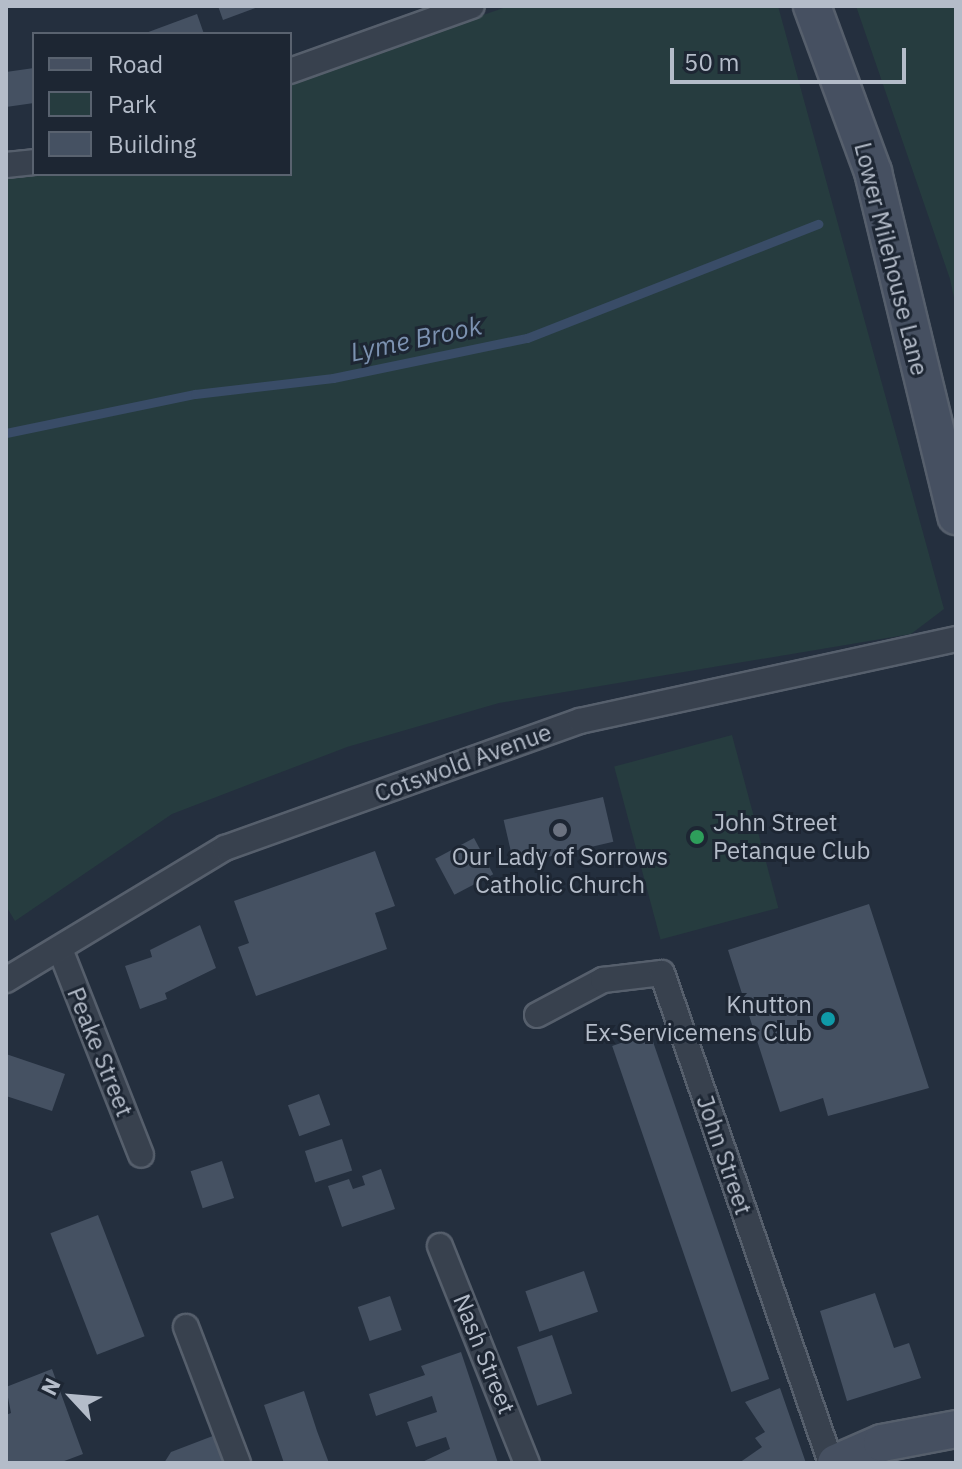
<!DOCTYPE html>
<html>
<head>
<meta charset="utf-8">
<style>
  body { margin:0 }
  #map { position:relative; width:962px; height:1469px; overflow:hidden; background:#242f3e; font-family:"IBM Plex Sans",sans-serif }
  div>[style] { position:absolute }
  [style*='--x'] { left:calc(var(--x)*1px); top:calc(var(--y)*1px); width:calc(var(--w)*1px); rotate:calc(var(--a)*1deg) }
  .green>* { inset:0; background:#263c3f; transform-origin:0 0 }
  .stream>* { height:9px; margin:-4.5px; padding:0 4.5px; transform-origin:4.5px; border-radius:4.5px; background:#394c67 }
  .building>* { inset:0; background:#455162; transform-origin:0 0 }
  .roads { filter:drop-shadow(2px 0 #565f6c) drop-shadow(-2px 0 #565f6c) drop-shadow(0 2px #565f6c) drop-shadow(0 -2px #565f6c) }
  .minor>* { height:24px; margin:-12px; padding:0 12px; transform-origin:12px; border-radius:12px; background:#38414e }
  .secondary>* { height:36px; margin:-18px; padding:0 18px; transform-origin:18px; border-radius:18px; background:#465061 }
  .dots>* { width:22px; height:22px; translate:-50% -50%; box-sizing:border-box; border:4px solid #1d2633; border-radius:50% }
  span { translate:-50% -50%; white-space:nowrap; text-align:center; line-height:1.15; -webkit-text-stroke:6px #1d2633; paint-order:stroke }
  .street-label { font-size:24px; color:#b4bcc9 }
  .poi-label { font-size:24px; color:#b4bcc9 }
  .left { translate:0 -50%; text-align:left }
  .right { translate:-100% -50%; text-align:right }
  .water-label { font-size:26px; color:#7c92b1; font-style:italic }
  .frame { position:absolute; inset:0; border:8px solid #b4bcc9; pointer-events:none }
  .legend { position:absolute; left:32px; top:32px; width:260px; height:144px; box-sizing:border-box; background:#1d2633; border:2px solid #59626f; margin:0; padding:10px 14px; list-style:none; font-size:24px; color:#b4bcc9 }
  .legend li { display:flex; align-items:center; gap:16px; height:40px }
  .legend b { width:40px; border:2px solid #59626f }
  .north { position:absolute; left:32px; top:1357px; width:80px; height:80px; -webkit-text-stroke:6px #1d2633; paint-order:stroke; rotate:296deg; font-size:22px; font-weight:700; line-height:32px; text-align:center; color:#b4bcc9 }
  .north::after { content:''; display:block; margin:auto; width:28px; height:36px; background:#b4bcc9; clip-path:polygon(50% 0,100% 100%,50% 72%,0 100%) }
  .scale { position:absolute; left:670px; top:48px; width:236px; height:36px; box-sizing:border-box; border:4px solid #b4bcc9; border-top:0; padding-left:10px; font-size:24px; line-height:28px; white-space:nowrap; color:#b4bcc9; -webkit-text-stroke:6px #1d2633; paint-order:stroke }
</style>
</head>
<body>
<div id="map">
  <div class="green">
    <div style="clip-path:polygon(509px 6px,778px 6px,944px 609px,911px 634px,499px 703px,347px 747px,172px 814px,15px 921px,6px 906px,6px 178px,34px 171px,290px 174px,290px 82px)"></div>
    <div style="clip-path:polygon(856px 6px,956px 6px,956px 307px,950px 279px)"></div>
    <div style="left:732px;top:735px;width:179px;height:122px;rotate:75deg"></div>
  </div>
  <div class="stream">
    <div style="--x:6;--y:433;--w:193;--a:-11.7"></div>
    <div style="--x:195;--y:394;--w:139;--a:-6.6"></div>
    <div style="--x:333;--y:378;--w:198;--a:-11.7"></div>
    <div style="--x:527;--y:338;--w:313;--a:-21.4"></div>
  </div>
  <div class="building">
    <div style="clip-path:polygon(218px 6px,261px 6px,223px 20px)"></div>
    <div style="clip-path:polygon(197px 14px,204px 34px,143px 34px)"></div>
    <div style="clip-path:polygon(34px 68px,34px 103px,6px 107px,6px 72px)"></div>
    <div style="left:603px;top:797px;width:46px;height:102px;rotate:77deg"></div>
    <div style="left:474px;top:838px;width:41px;height:44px;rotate:62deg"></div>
    <div style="clip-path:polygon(375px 851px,395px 906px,375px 913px,387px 949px,256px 996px,238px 947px,249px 943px,234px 901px)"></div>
    <div style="clip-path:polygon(869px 904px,929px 1088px,828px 1116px,823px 1098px,780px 1112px,728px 950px)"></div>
    <div style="clip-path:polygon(200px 925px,216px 968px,165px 993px,167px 999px,140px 1009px,125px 966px,152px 957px,150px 950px)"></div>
    <div style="left:650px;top:1033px;width:366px;height:40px;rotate:71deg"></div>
    <div style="clip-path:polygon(6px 1054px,65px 1074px,52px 1111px,6px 1096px)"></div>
    <div style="left:319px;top:1094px;width:33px;height:33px;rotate:70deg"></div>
    <div style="left:342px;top:1139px;width:33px;height:39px;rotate:72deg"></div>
    <div style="left:222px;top:1161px;width:39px;height:33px;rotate:72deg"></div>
    <div style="clip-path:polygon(381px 1169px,395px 1209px,342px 1227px,328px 1186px,349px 1179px,353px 1189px,365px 1185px,362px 1176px)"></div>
    <div style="left:98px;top:1215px;width:130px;height:51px;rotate:69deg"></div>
    <div style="left:584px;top:1271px;width:43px;height:62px;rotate:71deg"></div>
    <div style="clip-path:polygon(875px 1293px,894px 1348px,909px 1343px,921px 1378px,847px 1401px,820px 1311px)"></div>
    <div style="left:390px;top:1296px;width:36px;height:34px;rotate:71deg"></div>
    <div style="left:552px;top:1335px;width:62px;height:37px;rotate:71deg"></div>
    <div style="clip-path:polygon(461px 1352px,498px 1463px,420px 1463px,450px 1449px,446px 1437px,416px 1447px,407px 1422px,437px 1412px,432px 1396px,376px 1416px,369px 1394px,425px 1375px,421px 1366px)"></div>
    <div style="clip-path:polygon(52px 1369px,83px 1454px,59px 1463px,6px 1463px,6px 1415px,11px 1413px,6px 1387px)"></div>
    <div style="clip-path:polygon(780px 1388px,806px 1463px,739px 1463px,762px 1447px,755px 1438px,765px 1432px,745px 1402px)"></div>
    <div style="clip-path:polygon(304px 1391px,317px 1431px,329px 1463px,284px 1463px,264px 1405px)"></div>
    <div style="clip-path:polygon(218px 1434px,228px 1463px,164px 1463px,171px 1452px)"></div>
  </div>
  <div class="roads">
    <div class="minor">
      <div style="--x:290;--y:71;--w:193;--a:-19.7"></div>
      <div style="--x:6;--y:165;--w:28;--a:-6"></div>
      <div style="--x:60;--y:949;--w:221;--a:68.5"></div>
      <div style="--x:6;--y:980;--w:256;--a:-31.1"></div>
      <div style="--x:225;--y:848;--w:377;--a:-19.7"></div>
      <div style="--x:580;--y:721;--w:385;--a:-12.3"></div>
      <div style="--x:537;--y:1015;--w:75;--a:-27.9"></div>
      <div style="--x:603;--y:980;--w:59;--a:-6.8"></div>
      <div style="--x:662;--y:973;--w:518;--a:70.97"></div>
      <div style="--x:440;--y:1246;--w:234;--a:68.2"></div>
      <div style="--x:186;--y:1327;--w:146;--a:69.1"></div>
    </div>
    <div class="secondary">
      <div style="--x:812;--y:6;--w:177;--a:69.8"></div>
      <div style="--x:873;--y:172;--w:354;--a:76.4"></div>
      <div style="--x:836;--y:1463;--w:50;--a:-23.5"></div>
      <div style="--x:882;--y:1443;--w:75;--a:-10.7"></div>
    </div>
  </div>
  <div class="dots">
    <div style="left:560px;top:830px;background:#6b7280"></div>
    <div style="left:697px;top:837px;background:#2e9e5b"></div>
    <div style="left:828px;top:1019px;background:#0f9aa8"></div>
  </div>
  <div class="street-label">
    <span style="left:891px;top:259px;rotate:76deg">Lower Milehouse Lane</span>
    <span style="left:463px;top:763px;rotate:-20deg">Cotswold Avenue</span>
    <span style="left:100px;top:1052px;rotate:68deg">Peake Street</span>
    <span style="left:724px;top:1155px;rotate:71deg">John Street</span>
    <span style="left:484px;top:1354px;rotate:68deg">Nash Street</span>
  </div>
  <div class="poi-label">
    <span class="left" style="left:713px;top:837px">John Street<br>Petanque Club</span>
    <span style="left:560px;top:871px">Our Lady of Sorrows<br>Catholic Church</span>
    <span class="right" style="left:812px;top:1019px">Knutton<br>Ex-Servicemens Club</span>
  </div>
  <div class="water-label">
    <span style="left:416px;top:339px;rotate:-12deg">Lyme Brook</span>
  </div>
  <div class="frame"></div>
  <ul class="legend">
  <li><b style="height:10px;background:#465061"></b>Road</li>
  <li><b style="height:22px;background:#263c3f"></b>Park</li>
  <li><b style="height:22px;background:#455162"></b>Building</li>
  </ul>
  <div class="north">N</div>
  <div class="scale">50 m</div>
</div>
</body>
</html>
